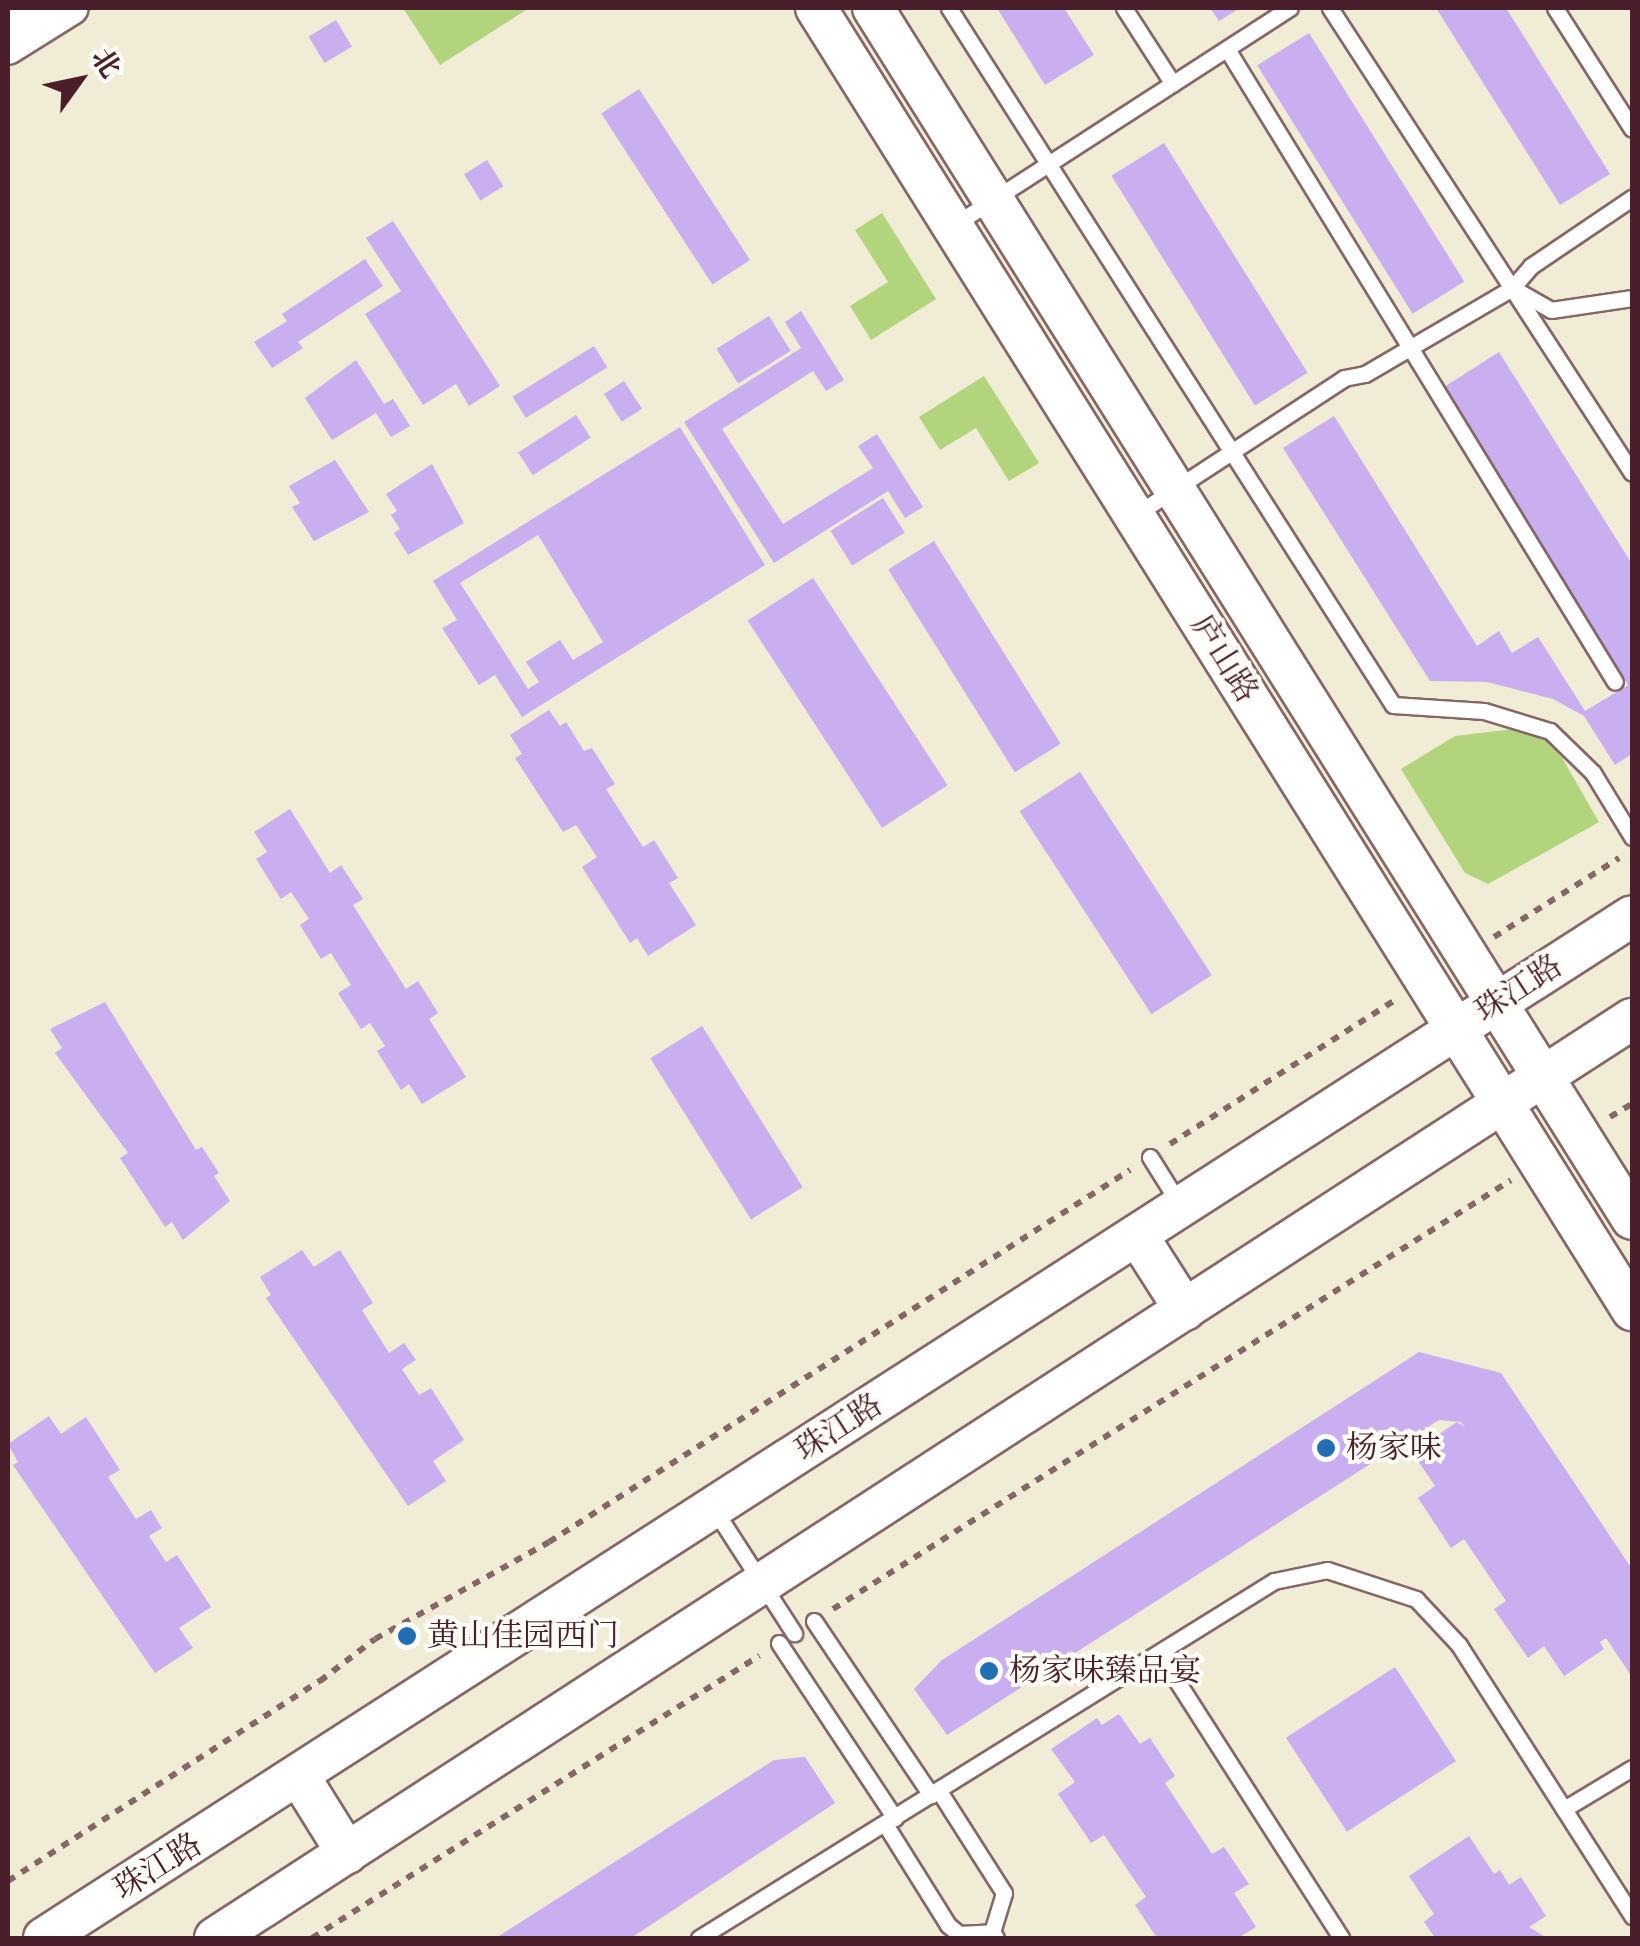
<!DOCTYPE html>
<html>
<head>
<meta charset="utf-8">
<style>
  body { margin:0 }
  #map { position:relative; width:1640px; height:1946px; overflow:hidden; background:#f1ecd5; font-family:"Libre Bodoni","Noto Serif SC",serif }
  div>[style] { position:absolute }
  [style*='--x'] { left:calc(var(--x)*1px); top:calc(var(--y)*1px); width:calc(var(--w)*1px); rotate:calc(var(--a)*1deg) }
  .green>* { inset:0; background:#b1d47d }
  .building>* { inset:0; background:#c9aef0; transform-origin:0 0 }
  .path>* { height:6px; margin-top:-3px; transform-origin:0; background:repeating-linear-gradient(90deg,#846766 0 8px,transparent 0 16px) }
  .roads { filter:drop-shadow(2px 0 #846766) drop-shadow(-2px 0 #846766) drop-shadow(0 2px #846766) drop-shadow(0 -2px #846766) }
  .service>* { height:15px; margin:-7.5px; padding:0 7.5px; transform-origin:7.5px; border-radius:7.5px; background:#fff }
  .minor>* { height:32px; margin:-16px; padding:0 16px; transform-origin:16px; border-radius:16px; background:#fff }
  .tertiary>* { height:40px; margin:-20px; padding:0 20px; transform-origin:20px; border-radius:20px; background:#fff }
  .dots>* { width:28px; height:28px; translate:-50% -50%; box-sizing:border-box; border:5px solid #fdfcf7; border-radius:50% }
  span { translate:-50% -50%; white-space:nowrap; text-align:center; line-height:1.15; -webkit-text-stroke:8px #fdfcf7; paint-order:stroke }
  .street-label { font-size:32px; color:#4a1f2b }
  .poi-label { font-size:32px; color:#4a1f2b }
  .left { translate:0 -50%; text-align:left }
  .frame { position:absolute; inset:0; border:10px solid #4a1f2b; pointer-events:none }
  .north { position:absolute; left:30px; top:30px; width:100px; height:100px; -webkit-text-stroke:8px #fdfcf7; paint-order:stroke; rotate:57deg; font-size:28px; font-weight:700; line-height:40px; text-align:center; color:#4a1f2b }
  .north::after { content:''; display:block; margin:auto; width:35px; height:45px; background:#4a1f2b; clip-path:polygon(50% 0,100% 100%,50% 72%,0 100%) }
</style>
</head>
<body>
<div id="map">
  <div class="green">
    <div style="clip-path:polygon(403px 8px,529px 8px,440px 65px)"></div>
    <div style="clip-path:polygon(882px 213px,936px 299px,871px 340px,850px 306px,888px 282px,855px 230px)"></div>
    <div style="clip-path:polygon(984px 376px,1039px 463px,1009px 481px,976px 428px,940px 450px,919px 417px)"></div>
    <div style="clip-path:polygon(1513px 729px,1544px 738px,1561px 756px,1599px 822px,1488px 884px,1465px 873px,1401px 769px,1455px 736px)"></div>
  </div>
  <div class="building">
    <div style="clip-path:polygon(997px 8px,1064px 8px,1094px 55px,1045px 85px)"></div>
    <div style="clip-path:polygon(1210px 8px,1240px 8px,1219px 21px)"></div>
    <div style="clip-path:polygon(1436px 8px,1506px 8px,1610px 174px,1560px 205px)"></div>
    <div style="left:336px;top:20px;width:31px;height:32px;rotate:59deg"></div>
    <div style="left:1309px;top:33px;width:293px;height:61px;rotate:58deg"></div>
    <div style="left:639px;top:89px;width:204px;height:45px;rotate:57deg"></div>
    <div style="left:1164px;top:143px;width:271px;height:62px;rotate:58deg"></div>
    <div style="left:487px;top:160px;width:31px;height:27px;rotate:58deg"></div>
    <div style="clip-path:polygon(393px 221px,500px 386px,469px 406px,456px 384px,423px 405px,365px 314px,401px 291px,366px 238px)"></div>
    <div style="clip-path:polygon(365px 259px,383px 286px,298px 342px,303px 348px,272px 368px,254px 342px,287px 321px,282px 314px)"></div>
    <div style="clip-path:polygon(801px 311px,844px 380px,826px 391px,813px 371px,722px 429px,783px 524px,873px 468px,858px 446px,877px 434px,923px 507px,905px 518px,888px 491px,774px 563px,684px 422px,801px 348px,785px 322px)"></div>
    <div style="left:769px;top:316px;width:41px;height:62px;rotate:58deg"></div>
    <div style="left:594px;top:346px;width:25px;height:96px;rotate:58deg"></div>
    <div style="clip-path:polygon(1499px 352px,1632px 564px,1632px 754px,1615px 765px,1584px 716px,1553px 699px,1487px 682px,1430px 681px,1283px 448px,1334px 416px,1477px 646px,1499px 631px,1512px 653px,1538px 637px,1585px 711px,1628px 685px,1441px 389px)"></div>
    <div style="clip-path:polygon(356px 360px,384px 404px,393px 399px,410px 426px,391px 437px,376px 413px,332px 440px,305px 398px)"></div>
    <div style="left:624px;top:381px;width:33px;height:24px;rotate:57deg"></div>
    <div style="left:576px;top:415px;width:27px;height:69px;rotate:57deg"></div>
    <div style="clip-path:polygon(evenodd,680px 427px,765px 565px,522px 717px,495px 675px,479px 685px,442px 628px,457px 620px,433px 581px,680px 427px,538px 535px,603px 642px,573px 660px,560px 640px,526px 662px,539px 682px,528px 689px,460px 583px,538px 535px)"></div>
    <div style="clip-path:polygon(335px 460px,369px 512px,314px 541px,292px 507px,300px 503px,289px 486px)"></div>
    <div style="clip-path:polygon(432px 464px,464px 523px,408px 555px,394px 533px,400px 529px,391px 515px,397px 511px,386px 494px)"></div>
    <div style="left:883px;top:498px;width:41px;height:62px;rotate:58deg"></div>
    <div style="left:934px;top:541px;width:239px;height:54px;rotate:58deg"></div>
    <div style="left:813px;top:578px;width:247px;height:78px;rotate:57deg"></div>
    <div style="clip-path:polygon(549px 710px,560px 726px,566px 722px,584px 751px,592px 748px,615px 784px,606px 789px,643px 847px,654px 840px,678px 878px,669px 883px,696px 925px,648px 956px,637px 938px,630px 943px,582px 867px,597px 857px,576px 825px,563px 832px,515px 758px,522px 754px,510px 735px)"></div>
    <div style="left:1080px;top:772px;width:242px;height:72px;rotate:57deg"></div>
    <div style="clip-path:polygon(290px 809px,330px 873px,341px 865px,363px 899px,353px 905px,406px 989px,418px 981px,438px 1013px,429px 1019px,466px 1077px,422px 1104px,409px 1084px,401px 1090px,377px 1051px,385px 1046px,370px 1023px,361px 1029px,338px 993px,351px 985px,331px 953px,321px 959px,300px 925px,309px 919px,291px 892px,281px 899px,256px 859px,267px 852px,254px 832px)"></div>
    <div style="clip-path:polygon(105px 1002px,196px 1150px,202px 1147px,219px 1173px,214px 1176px,230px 1201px,183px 1240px,172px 1222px,165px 1227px,120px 1158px,128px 1153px,55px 1053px,62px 1048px,50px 1029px)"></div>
    <div style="left:702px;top:1026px;width:190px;height:61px;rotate:58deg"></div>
    <div style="clip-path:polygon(302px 1250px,314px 1267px,340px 1250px,373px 1303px,362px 1310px,389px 1353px,404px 1343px,416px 1360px,402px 1369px,419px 1395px,431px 1388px,464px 1440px,433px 1461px,446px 1481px,408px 1506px,266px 1298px,271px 1295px,260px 1277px)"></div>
    <div style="clip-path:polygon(1419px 1352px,1501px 1373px,1632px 1569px,1632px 1677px,1606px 1638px,1600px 1642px,1604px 1649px,1564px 1676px,1544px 1646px,1528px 1658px,1494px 1609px,1506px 1601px,1464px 1539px,1451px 1548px,1418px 1498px,1435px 1486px,1412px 1452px,1457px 1422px,1465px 1427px,1461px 1422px,1439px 1420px,947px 1735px,914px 1689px,942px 1660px)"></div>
    <div style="clip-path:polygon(49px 1416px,61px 1434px,86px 1417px,120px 1470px,108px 1477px,136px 1519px,151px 1510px,162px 1528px,149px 1536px,166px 1562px,177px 1555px,211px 1607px,179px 1628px,193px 1648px,155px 1673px,13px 1465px,18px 1462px,8px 1444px)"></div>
    <div style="left:1395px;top:1667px;width:112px;height:130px;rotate:57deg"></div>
    <div style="clip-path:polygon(1119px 1714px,1140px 1744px,1150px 1738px,1175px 1776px,1165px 1783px,1212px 1854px,1224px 1847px,1249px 1884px,1234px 1893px,1256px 1927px,1238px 1938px,1157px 1938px,1135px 1905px,1146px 1897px,1104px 1835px,1091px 1843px,1058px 1794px,1075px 1782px,1051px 1749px,1097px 1718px,1102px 1725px)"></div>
    <div style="clip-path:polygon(805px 1757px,835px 1803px,631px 1938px,496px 1938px,774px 1760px)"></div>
    <div style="clip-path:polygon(1469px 1836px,1494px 1874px,1500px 1870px,1509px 1885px,1521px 1877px,1546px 1916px,1529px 1927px,1547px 1938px,1435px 1938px,1424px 1922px,1434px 1914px,1409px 1876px)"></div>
  </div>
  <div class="path">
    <div style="--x:1494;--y:937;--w:148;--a:-32.3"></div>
    <div style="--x:1610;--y:1117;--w:26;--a:-31"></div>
    <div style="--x:1170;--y:1144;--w:267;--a:-32.6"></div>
    <div style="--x:833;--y:1609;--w:802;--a:-32.32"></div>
    <div style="--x:8;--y:1881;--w:371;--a:-32.7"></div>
    <div style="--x:320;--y:1681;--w:69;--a:-37.4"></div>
    <div style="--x:375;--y:1639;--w:199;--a:-29.1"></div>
    <div style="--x:549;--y:1542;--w:690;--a:-32.63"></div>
    <div style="--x:312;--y:1938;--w:529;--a:-32.25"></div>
  </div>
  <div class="roads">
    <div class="service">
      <div style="--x:949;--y:8;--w:826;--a:57.5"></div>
      <div style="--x:1393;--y:705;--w:91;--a:3.8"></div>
      <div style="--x:1484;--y:711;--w:69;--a:16.9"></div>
      <div style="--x:1550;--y:731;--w:60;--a:44.3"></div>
      <div style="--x:1593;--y:773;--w:75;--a:58.6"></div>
      <div style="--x:1124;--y:8;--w:90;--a:57.2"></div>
      <div style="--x:1330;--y:8;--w:554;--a:57"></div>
      <div style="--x:1555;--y:8;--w:143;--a:57.5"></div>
      <div style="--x:1227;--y:49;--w:742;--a:58.49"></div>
      <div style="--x:954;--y:225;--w:400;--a:-32.9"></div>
      <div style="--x:1516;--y:290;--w:40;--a:29.7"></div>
      <div style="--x:1551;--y:310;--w:82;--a:-8.4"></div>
      <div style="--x:1135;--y:515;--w:250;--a:-33.2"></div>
      <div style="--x:1344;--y:378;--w:21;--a:-11"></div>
      <div style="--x:1365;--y:374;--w:170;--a:-30.3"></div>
      <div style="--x:1512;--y:288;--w:29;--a:-49"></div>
      <div style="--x:1531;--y:266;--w:122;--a:-34"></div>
      <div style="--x:1150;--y:1157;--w:57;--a:58"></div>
      <div style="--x:714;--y:1509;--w:148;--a:57.2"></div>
      <div style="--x:814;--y:1621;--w:210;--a:56.1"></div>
      <div style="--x:779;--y:1643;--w:210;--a:56.5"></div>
      <div style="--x:1159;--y:1653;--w:338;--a:57.4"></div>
      <div style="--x:939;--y:1791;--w:121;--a:57.5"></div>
      <div style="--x:1004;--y:1893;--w:41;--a:107.1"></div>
      <div style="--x:992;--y:1932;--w:7;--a:56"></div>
      <div style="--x:1564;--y:1809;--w:79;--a:-31.1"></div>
      <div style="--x:885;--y:1824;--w:119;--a:58"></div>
      <div style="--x:948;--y:1925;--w:14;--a:39"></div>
      <div style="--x:959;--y:1934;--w:33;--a:-3"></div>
      <div style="--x:699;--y:1938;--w:677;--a:-31.83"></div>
      <div style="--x:1274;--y:1581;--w:54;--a:-11.7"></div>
      <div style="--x:1327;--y:1570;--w:94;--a:18"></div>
      <div style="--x:1416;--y:1599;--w:63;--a:46.9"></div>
      <div style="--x:1459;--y:1645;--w:322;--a:57.4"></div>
    </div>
    <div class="minor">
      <div style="--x:8;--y:21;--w:24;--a:-33"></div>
      <div style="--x:8;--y:48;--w:75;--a:-32"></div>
    </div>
    <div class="tertiary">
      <div style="--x:816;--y:8;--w:1537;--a:57.92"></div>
      <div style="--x:873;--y:8;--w:1429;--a:57.92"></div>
      <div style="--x:1137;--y:1235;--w:89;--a:57.4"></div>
      <div style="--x:299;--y:1776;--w:91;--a:58.1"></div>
      <div style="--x:44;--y:1938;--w:1888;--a:-32.76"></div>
      <div style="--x:215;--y:1938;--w:1689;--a:-32.97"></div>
    </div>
  </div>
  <div class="dots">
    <div style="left:1326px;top:1448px;background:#1f6fb2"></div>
    <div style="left:407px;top:1636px;background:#1f6fb2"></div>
    <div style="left:989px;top:1671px;background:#1f6fb2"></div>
  </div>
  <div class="street-label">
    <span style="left:1224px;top:659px;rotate:58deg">庐山路</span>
    <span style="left:1519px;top:989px;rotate:-33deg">珠江路</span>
    <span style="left:839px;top:1428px;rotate:-33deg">珠江路</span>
    <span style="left:158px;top:1867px;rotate:-32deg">珠江路</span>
  </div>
  <div class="poi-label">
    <span class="left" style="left:1346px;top:1448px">杨家味</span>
    <span class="left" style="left:427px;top:1636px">黄山佳园西门</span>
    <span class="left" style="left:1009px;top:1671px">杨家味臻品宴</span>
  </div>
  <div class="frame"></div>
  <div class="north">北</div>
</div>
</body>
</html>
